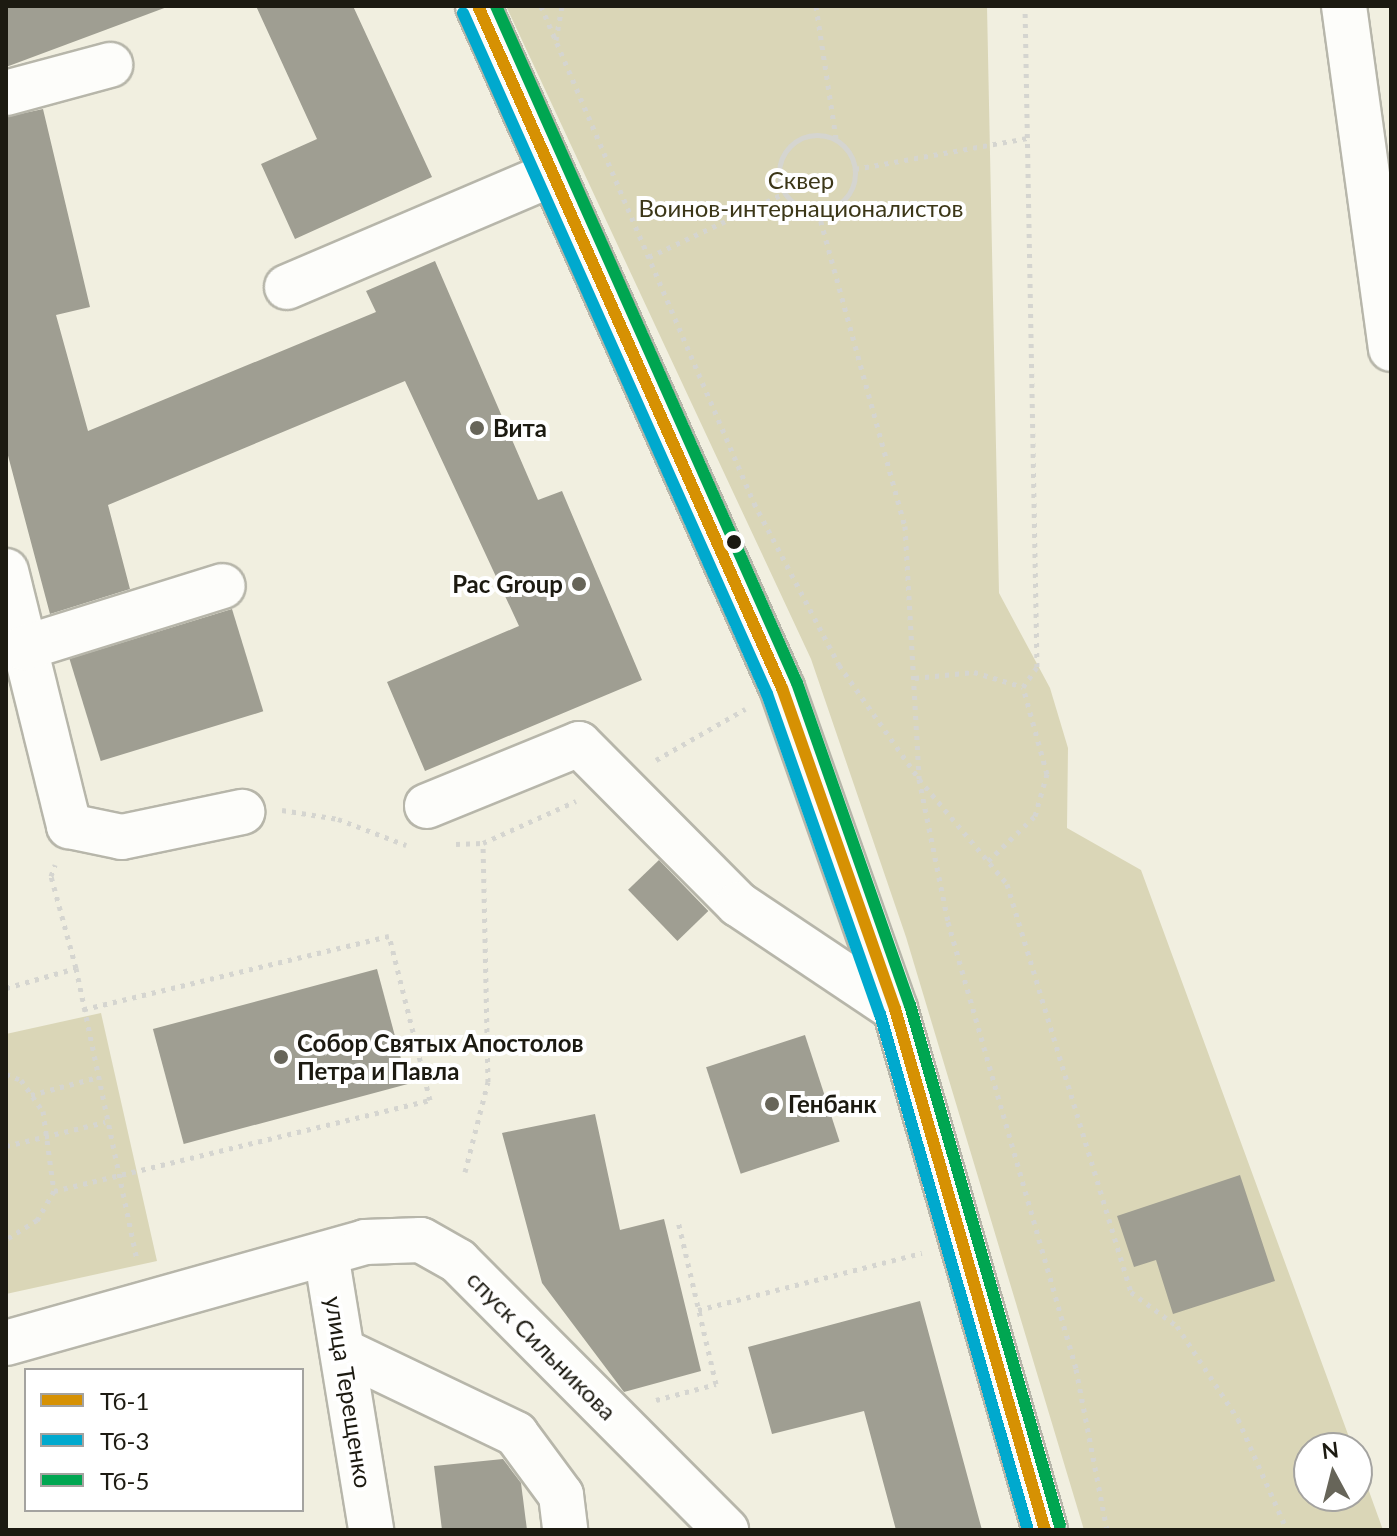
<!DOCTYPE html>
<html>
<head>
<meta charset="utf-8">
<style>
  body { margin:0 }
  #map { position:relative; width:1397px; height:1536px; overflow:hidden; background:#f1efe0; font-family:Lato,sans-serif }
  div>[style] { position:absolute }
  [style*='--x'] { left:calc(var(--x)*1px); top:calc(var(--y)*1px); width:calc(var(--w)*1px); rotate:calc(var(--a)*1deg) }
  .green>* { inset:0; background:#dad6b7 }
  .building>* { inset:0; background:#9f9e92; transform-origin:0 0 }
  .path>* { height:5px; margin-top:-2.5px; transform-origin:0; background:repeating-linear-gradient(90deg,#d5d5d0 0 4px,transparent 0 10px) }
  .path>.ring { margin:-2.5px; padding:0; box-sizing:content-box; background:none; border:5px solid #d5d5d0; border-radius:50% }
  .roads { filter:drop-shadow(2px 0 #b7b6aa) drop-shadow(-2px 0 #b7b6aa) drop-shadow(0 2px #b7b6aa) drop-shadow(0 -2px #b7b6aa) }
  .minor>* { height:44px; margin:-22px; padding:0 22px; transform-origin:22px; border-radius:22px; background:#fdfdfa }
  .major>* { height:44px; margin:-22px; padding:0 22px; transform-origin:22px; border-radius:22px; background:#fdfdfa }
  .bus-1>* { height:12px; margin:-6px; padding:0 6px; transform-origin:6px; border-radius:6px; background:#d69103 }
  .bus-2>* { height:12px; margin:-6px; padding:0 6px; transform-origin:6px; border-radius:6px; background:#00a9ce }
  .bus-3>* { height:12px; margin:-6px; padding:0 6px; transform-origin:6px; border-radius:6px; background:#00a651 }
  .dots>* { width:22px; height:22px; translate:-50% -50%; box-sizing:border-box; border:4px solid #fff; border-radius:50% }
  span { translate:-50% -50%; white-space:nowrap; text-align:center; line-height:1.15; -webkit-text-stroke:8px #fff; paint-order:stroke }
  .park-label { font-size:24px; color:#3c3718 }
  .poi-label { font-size:24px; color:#1c1a11; font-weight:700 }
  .left { translate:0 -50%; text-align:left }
  .right { translate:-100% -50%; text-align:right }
  .street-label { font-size:24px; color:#1c1a11 }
  .frame { position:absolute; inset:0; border:8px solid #1c1a11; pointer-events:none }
  .legend { position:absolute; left:24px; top:1368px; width:280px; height:144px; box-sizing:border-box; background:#fff; border:2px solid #a4a3a0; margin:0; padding:10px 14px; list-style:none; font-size:24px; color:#1c1a11 }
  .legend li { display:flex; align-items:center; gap:16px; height:40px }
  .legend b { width:40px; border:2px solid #a4a3a0 }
  .north { position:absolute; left:1293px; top:1432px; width:80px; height:80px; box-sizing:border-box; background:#fff; border:2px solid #a4a3a0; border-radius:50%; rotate:353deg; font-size:22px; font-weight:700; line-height:32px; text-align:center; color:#1c1a11 }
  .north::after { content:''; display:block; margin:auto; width:28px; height:36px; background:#676559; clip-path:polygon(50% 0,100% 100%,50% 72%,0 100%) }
</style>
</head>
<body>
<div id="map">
  <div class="green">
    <div style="clip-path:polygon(506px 6px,987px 6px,999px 593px,1050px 688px,1068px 748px,1067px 828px,1141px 870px,1353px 1448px,1309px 1448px,1309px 1496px,1357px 1496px,1357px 1458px,1383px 1530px,1084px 1530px,906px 937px,811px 659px)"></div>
    <div style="clip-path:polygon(101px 1013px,157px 1261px,6px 1294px,6px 1034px)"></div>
  </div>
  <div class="building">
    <div style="clip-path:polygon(6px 6px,167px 6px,167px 7px,6px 67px)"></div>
    <div style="clip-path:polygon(256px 6px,353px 6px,432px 177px,295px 239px,261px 164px,317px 139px)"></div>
    <div style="clip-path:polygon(43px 109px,90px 307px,56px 315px,88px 431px,376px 312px,366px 291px,435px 261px,538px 500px,562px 491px,642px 680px,425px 771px,387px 682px,519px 626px,405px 381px,108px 505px,130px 589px,50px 614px,6px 448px,6px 117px)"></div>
    <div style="left:232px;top:609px;width:107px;height:170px;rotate:73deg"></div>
    <div style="left:659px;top:860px;width:71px;height:43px;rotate:46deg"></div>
    <div style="left:377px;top:969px;width:119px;height:232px;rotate:75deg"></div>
    <div style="left:805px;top:1035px;width:112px;height:104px;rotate:72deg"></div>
    <div style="clip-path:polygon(595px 1114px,620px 1230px,664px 1219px,701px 1371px,624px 1392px,542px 1283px,502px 1133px)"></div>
    <div style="clip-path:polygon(1240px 1175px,1275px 1281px,1173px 1314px,1156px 1260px,1134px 1267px,1117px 1216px)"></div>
    <div style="clip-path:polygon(920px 1301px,982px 1530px,896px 1530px,864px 1411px,772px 1434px,748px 1347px)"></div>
    <div style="clip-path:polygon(503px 1459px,521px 1483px,527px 1530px,442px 1530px,434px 1466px)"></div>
  </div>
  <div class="path">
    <div style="--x:541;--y:6;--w:541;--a:66.8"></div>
    <div style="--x:754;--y:503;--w:183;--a:62.3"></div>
    <div style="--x:839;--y:665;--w:139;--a:54.9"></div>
    <div style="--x:919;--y:779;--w:146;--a:78.5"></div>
    <div style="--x:948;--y:922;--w:465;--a:74"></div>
    <div style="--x:1076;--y:1369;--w:164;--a:79.1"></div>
    <div style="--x:816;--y:6;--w:134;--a:81.4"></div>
    <div style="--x:556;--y:40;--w:35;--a:-80"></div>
    <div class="ring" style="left:779px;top:135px;width:71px;height:71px"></div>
    <div style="--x:855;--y:169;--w:175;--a:-10.2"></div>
    <div style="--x:818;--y:211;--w:327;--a:74.6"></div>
    <div style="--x:905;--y:526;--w:253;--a:86.8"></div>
    <div style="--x:919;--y:779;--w:137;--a:50"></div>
    <div style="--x:1007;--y:884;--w:426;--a:73.1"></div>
    <div style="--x:1131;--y:1292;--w:57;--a:36.5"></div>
    <div style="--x:1177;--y:1326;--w:111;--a:56.7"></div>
    <div style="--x:1238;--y:1419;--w:121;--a:66.2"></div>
    <div style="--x:649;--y:257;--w:150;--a:-25.2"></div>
    <div style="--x:915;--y:678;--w:59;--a:-5.8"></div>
    <div style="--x:974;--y:672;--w:51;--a:17"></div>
    <div style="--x:1023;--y:687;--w:24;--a:-55"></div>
    <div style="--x:1037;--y:667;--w:661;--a:-91.04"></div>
    <div style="--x:656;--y:760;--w:103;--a:-29.8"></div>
    <div style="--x:282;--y:810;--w:57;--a:9.1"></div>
    <div style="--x:338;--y:819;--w:73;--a:20.9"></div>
    <div style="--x:456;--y:844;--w:27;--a:-2"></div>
    <div style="--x:988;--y:861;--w:65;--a:-43.8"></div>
    <div style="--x:1035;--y:816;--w:44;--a:-74.1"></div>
    <div style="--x:1047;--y:774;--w:90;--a:-105.4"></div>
    <div style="--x:76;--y:968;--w:298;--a:78.2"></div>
    <div style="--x:6;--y:988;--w:73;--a:-15.9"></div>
    <div style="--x:76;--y:968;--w:95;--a:-105.2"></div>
    <div style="--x:51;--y:876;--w:12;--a:-70"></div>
    <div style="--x:6;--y:1074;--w:16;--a:22"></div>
    <div style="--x:21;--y:1080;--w:38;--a:55"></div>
    <div style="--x:43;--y:1111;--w:81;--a:82.2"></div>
    <div style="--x:54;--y:1191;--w:34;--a:120"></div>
    <div style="--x:37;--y:1220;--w:36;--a:148"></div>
    <div style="--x:31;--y:1095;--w:66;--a:-14.9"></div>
    <div style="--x:6;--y:1146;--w:102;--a:-13.6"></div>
    <div style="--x:465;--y:1172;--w:93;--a:-75.7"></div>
    <div style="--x:488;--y:1082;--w:239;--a:-91.2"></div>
    <div style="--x:483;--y:843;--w:102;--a:-24.3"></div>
    <div style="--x:54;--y:1191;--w:387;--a:-13.6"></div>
    <div style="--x:430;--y:1100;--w:169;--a:-104"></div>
    <div style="--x:389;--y:936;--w:318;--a:166.5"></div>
    <div style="--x:698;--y:1310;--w:231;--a:-14.3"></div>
    <div style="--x:656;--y:1400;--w:62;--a:-14.9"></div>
    <div style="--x:716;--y:1384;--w:167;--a:-103.1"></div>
  </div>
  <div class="roads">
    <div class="minor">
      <div style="--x:1344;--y:6;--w:346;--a:82.2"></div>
      <div style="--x:6;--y:93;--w:108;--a:-15.1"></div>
      <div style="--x:287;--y:287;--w:286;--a:-23.1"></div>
      <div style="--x:6;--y:571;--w:263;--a:76.1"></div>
      <div style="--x:69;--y:826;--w:54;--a:11.7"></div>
      <div style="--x:122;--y:837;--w:123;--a:-11.8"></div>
      <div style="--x:24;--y:648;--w:208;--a:-17.3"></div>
      <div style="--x:427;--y:806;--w:164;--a:-22.2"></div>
      <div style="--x:579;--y:744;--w:226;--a:45.2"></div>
      <div style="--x:738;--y:904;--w:189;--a:33.8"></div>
      <div style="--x:326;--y:1254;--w:280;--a:80.7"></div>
      <div style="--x:6;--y:1343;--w:373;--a:-15.7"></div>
      <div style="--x:365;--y:1242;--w:56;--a:-2"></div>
      <div style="--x:421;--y:1240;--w:43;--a:29.6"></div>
      <div style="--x:458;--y:1261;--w:380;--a:45.1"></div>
      <div style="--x:343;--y:1351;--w:192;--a:25.6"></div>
      <div style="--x:516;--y:1434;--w:76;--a:53.6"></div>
      <div style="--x:561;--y:1495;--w:35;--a:83"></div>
    </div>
    <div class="major">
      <div style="--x:478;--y:6;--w:747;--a:65.98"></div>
      <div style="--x:782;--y:688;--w:340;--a:70.6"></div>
      <div style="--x:895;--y:1009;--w:542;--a:73.94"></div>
    </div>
  </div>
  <div class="bus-1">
    <div style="--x:478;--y:6;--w:747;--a:65.98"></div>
    <div style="--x:782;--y:688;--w:340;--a:70.6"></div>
    <div style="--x:895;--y:1009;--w:542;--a:73.94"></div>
  </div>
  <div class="bus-2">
    <div style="--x:463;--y:13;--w:746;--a:65.94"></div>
    <div style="--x:767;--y:694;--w:339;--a:70.6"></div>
    <div style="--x:880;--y:1014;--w:537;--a:74"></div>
  </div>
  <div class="bus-3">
    <div style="--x:496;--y:6;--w:741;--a:66.03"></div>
    <div style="--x:797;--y:683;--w:341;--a:70.7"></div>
    <div style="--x:910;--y:1005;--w:542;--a:73.94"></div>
  </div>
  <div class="dots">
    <div style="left:477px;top:428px;background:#676559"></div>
    <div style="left:734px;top:542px;background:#1c1a11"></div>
    <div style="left:579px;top:584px;background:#676559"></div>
    <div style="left:281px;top:1057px;background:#676559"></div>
    <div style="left:772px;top:1104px;background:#676559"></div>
  </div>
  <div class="park-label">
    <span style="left:801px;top:194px">Сквер<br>Воинов-интернационалистов</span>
  </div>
  <div class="poi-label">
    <span class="left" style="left:493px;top:428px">Вита</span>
    <span class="right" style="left:563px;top:584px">Pac Group</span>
    <span class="left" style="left:297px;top:1057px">Собор Святых Апостолов<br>Петра и Павла</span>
    <span class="left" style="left:788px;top:1104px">Генбанк</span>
  </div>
  <div class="street-label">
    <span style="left:542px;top:1345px;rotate:45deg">спуск Сильникова</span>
    <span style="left:349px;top:1392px;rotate:81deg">улица Терещенко</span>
  </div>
  <div class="frame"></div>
  <ul class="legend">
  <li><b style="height:10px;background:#d69103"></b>Тб-1</li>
  <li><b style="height:10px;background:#00a9ce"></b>Тб-3</li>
  <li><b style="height:10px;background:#00a651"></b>Тб-5</li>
  </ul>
  <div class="north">N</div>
</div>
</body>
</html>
